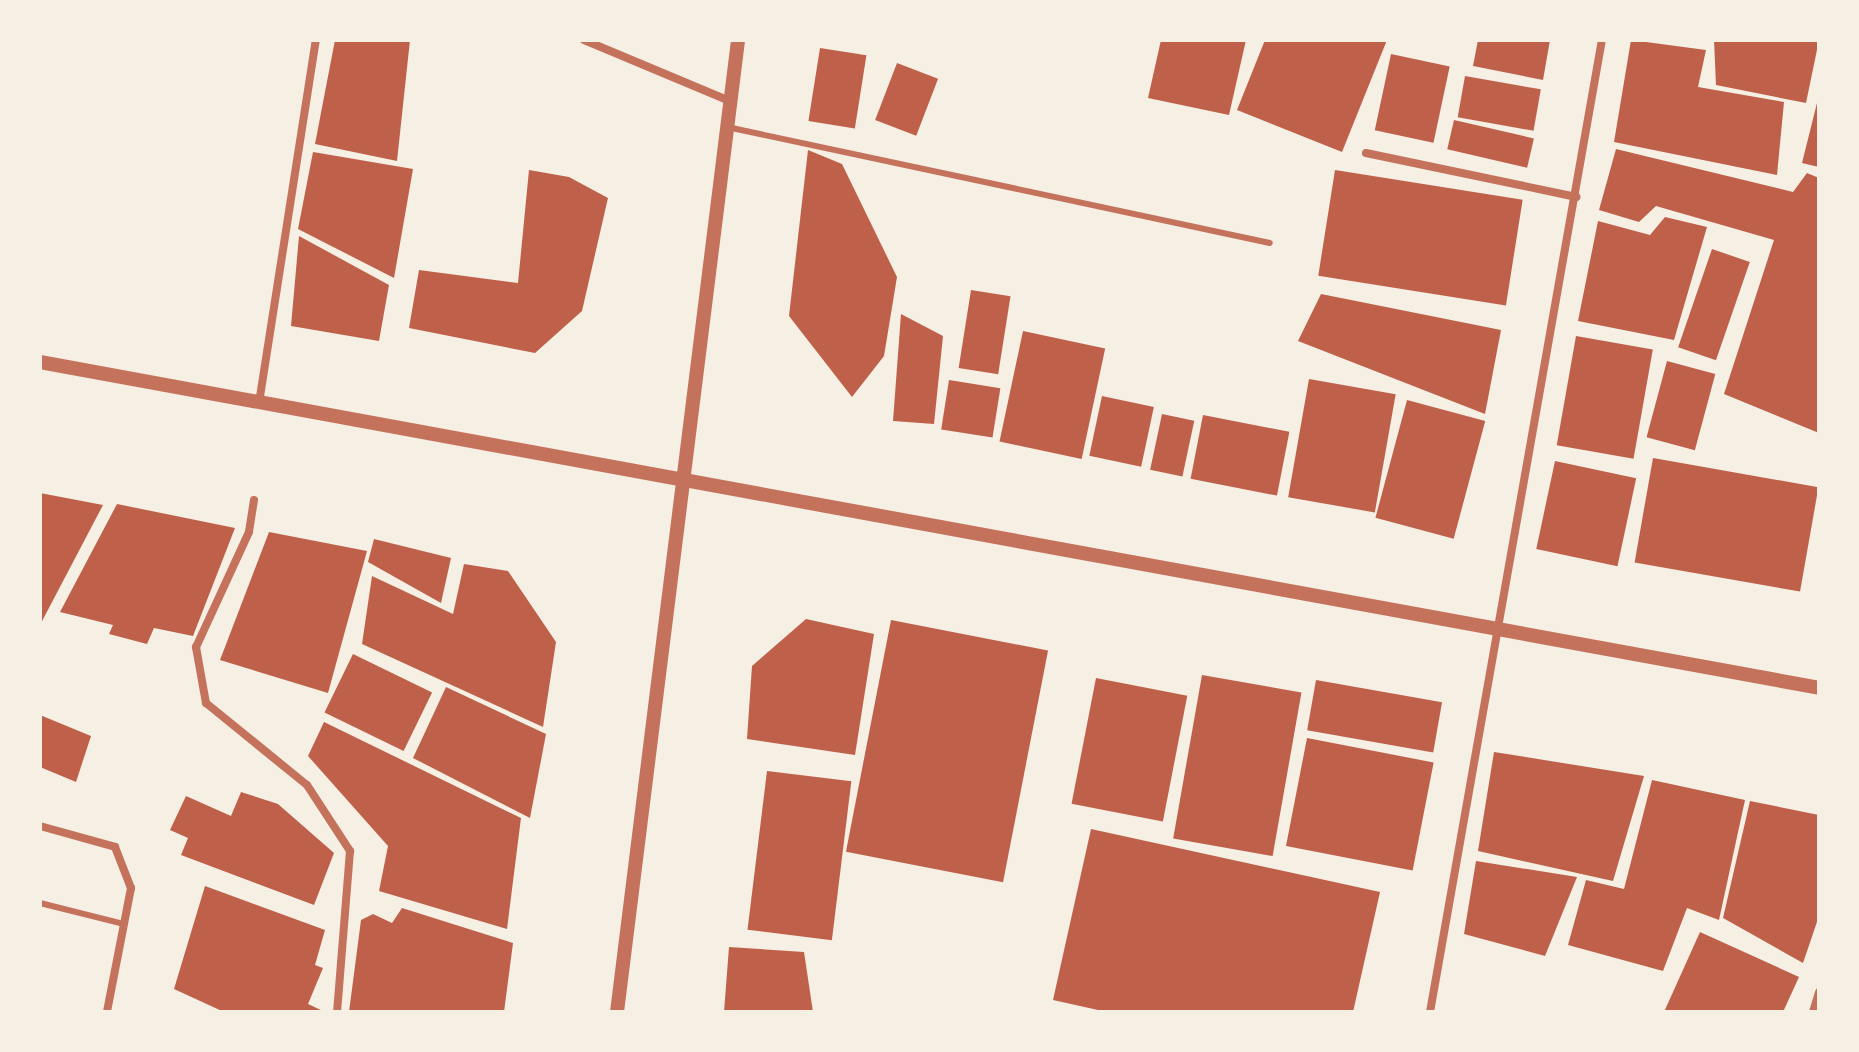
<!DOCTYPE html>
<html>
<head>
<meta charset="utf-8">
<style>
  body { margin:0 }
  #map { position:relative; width:1859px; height:1052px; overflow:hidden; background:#f6efe4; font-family:Quicksand,sans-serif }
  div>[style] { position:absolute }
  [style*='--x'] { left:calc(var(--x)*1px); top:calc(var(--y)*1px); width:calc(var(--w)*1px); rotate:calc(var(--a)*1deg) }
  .building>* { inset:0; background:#bf614a; transform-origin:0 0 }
  .service>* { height:6px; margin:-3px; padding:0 3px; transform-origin:3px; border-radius:3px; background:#c5725c }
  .minor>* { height:8px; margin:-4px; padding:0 4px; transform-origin:4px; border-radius:4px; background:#c5725c }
  .tertiary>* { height:14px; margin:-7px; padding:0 7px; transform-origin:7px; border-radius:7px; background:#c5725c }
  span { translate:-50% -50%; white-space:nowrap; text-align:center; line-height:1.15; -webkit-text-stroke:8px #f6efe4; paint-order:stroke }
  .frame { position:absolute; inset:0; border:42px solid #f6efe4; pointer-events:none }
</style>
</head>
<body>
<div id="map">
  <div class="building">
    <div style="clip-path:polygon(335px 40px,410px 40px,397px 161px,315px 144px)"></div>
    <div style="clip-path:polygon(1161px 40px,1246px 40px,1229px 115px,1148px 98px)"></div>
    <div style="clip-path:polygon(1265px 40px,1387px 40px,1342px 152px,1237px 110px)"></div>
    <div style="clip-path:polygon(1478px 40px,1550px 40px,1543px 80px,1473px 66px)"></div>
    <div style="clip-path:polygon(1631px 40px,1706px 50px,1698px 87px,1784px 102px,1777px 175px,1614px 142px)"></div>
    <div style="clip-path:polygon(1714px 40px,1819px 40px,1806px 103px,1716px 85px)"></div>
    <div style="left:820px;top:48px;width:47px;height:74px;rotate:9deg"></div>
    <div style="left:1391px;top:54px;width:60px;height:78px;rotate:12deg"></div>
    <div style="left:897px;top:63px;width:44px;height:61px;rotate:21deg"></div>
    <div style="left:1465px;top:76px;width:77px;height:42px;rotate:10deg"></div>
    <div style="clip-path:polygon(1818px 99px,1819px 99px,1819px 167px,1802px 163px)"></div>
    <div style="left:1454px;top:120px;width:82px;height:30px;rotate:13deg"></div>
    <div style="clip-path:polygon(1616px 149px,1793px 192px,1807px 173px,1819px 178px,1819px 433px,1724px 394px,1774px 240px,1656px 206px,1639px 222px,1599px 210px)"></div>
    <div style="clip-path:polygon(808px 150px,842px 164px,897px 277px,884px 356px,852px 397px,789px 316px)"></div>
    <div style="clip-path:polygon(313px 152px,413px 169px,394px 278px,298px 229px)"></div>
    <div style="clip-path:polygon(529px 170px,569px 177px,608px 198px,582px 311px,535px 353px,409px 328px,419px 270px,518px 283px)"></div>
    <div style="left:1335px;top:170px;width:190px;height:107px;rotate:9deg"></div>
    <div style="clip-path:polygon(1665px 217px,1707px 227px,1674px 340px,1578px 321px,1598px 221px,1650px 235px)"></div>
    <div style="clip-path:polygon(299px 236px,389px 285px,379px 341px,291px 326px)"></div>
    <div style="left:1712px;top:249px;width:40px;height:104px;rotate:19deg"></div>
    <div style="left:971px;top:290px;width:40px;height:79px;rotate:9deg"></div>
    <div style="clip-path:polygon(1321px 294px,1501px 330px,1485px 414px,1298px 341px)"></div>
    <div style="clip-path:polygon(901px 314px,943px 336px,934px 424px,893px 421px)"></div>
    <div style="left:1023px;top:331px;width:84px;height:113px;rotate:12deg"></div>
    <div style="left:1576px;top:336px;width:78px;height:111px;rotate:10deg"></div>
    <div style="left:1667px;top:361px;width:50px;height:79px;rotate:15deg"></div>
    <div style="left:1309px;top:379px;width:88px;height:120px;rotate:10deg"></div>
    <div style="left:949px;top:380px;width:52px;height:50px;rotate:9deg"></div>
    <div style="left:1102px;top:396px;width:53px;height:61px;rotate:12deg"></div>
    <div style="left:1407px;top:400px;width:81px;height:122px;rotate:15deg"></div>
    <div style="left:1162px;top:414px;width:33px;height:57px;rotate:12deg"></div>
    <div style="left:1203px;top:415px;width:88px;height:65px;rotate:11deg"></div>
    <div style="left:1653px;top:458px;width:168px;height:106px;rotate:10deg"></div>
    <div style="left:1555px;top:461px;width:83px;height:90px;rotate:12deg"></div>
    <div style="clip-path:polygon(40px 493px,103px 505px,40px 625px)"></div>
    <div style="clip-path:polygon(117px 504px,235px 528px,193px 636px,154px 628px,147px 644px,109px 634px,113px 625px,60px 612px)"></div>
    <div style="clip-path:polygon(269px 532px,367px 551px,328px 693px,220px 660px)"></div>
    <div style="clip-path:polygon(374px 539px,451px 558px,441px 603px,368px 562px)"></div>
    <div style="clip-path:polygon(464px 564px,508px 571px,556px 642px,543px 727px,362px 644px,372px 576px,453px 614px)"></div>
    <div style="clip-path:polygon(806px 619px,874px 634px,855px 755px,747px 739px,752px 666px)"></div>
    <div style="left:891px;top:620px;width:160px;height:236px;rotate:11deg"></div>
    <div style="left:353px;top:654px;width:88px;height:65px;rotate:26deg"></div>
    <div style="left:1202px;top:675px;width:101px;height:166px;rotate:10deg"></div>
    <div style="left:1096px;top:678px;width:93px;height:128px;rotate:11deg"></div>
    <div style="left:1316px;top:680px;width:128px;height:51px;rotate:10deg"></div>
    <div style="clip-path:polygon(446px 687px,546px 734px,530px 818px,413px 758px)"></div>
    <div style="clip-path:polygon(40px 715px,91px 736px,76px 782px,40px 767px)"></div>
    <div style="clip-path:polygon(324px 722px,521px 818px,507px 929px,379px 891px,388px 846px,308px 756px)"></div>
    <div style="left:1307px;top:738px;width:129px;height:110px;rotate:11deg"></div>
    <div style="clip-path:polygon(1494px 752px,1644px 776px,1613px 881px,1478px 851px)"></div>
    <div style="left:767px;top:771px;width:85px;height:160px;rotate:7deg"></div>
    <div style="clip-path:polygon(1652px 780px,1745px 800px,1719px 920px,1687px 908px,1663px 971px,1568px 945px,1586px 880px,1624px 889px)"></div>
    <div style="clip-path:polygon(241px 792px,278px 804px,334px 853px,314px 905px,181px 855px,188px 838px,170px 830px,186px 796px,231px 816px)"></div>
    <div style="clip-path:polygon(1750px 801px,1819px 815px,1819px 916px,1803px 963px,1723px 918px)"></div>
    <div style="clip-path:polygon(1091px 829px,1380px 892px,1353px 1012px,1107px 1012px,1053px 1000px)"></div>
    <div style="clip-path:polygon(1476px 861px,1577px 877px,1545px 956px,1464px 934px)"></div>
    <div style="clip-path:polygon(205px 886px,325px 930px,315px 965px,323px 968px,308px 1004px,325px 1012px,224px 1012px,174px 989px)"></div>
    <div style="clip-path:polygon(402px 908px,513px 943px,504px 1012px,349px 1012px,361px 920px,373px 914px,392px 923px)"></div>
    <div style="clip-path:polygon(1700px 932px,1799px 977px,1783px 1012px,1664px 1012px)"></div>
    <div style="clip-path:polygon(729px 947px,804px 952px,813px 1012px,724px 1012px)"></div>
  </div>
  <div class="service">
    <div style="--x:727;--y:127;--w:555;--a:12.06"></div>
    <div style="--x:40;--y:903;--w:87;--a:14"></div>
  </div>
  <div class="minor">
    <div style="--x:584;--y:40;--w:158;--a:22.7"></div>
    <div style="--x:1366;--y:153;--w:215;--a:11.8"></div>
    <div style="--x:259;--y:403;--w:367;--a:-81.1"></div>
    <div style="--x:254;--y:500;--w:32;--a:99"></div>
    <div style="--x:249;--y:532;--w:127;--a:114.7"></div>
    <div style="--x:196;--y:647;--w:57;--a:79.9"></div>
    <div style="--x:206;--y:703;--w:130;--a:39.1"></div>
    <div style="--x:307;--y:785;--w:79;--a:56.9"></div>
    <div style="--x:350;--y:851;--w:162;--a:94.6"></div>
    <div style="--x:40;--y:826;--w:78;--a:15.6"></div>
    <div style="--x:115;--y:847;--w:44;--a:68.7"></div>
    <div style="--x:131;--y:888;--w:126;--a:101"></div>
    <div style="--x:1430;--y:1012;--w:987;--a:-79.97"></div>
    <div style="--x:1813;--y:1012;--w:21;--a:-73"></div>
  </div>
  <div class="tertiary">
    <div style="--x:40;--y:362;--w:1809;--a:10.38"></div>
    <div style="--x:617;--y:1012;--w:980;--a:-82.9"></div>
  </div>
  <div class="frame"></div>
</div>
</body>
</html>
